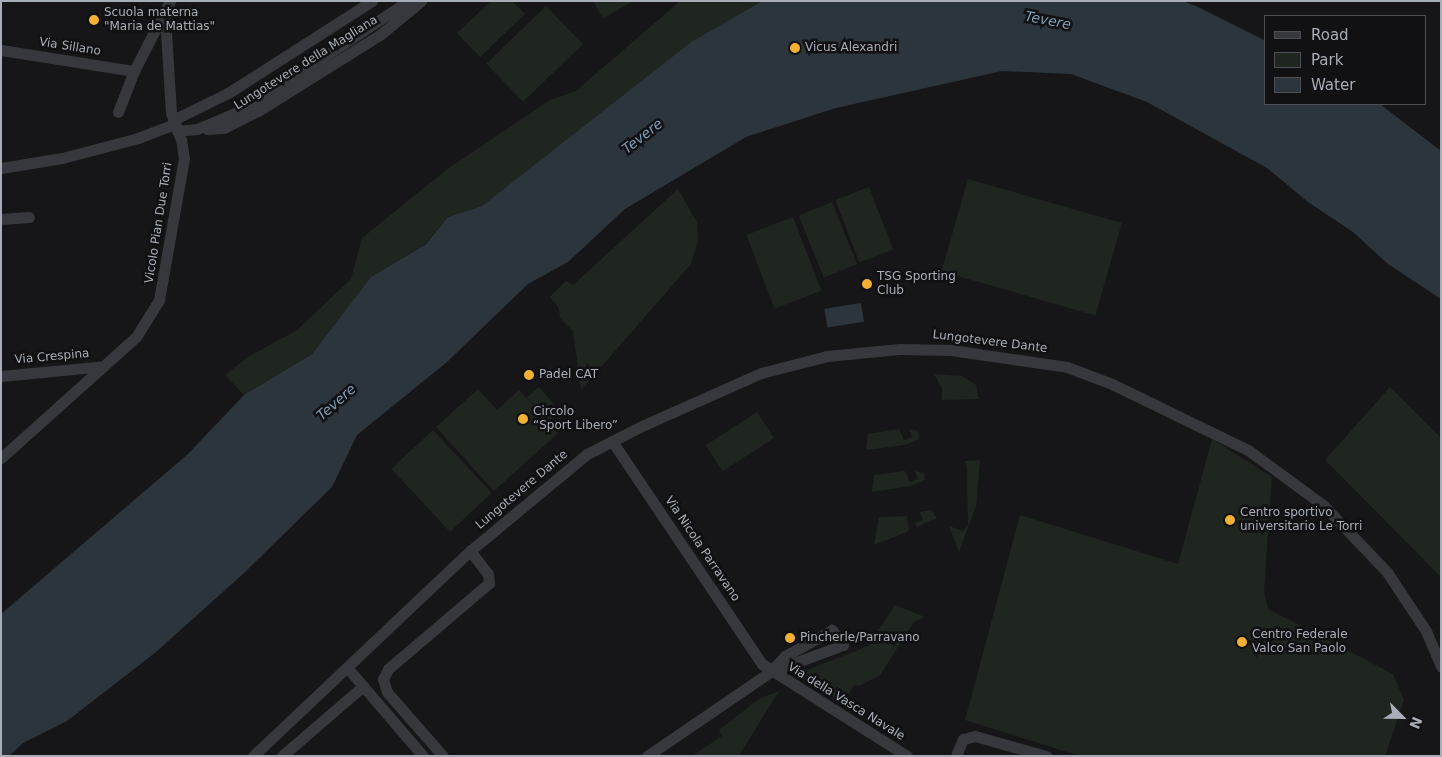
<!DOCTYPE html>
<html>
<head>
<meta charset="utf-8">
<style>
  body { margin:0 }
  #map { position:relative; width:1442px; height:757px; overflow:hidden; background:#161618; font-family:"DejaVu Sans",sans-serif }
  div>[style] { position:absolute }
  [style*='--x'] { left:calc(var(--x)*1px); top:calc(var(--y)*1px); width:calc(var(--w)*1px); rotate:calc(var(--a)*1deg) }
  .green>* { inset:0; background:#1e261f; transform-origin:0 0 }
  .water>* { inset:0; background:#2c353c; transform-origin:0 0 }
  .street>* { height:11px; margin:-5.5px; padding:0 5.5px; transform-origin:5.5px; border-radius:5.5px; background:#37383d }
  .dots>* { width:14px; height:14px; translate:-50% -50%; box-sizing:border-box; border:2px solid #111113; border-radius:50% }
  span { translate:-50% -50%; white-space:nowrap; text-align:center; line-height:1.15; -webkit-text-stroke:5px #111113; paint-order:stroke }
  .poi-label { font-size:12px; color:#a8adb8 }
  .left { translate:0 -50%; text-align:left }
  .street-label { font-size:12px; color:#a8adb8 }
  .water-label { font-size:14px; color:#7f9bb3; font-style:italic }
  .frame { position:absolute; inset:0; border:2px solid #a8adb8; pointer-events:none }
  .legend { position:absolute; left:1264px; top:15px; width:162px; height:90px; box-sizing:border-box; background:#111113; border:1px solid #4d4f55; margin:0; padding:6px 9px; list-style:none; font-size:15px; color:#a8adb8 }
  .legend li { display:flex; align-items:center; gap:10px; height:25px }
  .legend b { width:25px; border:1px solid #4d4f55 }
  .north { position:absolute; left:1377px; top:692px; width:50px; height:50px; -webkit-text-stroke:4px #111113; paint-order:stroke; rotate:113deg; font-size:14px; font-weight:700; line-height:20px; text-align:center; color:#a8adb8 }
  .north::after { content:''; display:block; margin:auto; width:18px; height:22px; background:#a8adb8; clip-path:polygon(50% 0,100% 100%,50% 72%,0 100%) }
</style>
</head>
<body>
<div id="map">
  <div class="green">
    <div style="clip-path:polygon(491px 1px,512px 1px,525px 14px,480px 57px,457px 33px)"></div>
    <div style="clip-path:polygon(593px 1px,633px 1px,603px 19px)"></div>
    <div style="clip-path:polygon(680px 1px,762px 1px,691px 42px,482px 206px,448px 217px,426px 243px,371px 277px,312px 354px,244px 395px,225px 375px,248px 357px,297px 330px,351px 279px,362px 238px,446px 170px,550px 100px,576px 91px)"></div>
    <div style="left:546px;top:6px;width:53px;height:83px;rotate:46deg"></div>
    <div style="left:968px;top:179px;width:160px;height:96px;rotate:16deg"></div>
    <div style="left:869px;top:187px;width:67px;height:36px;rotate:69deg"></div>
    <div style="clip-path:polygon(678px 189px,697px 222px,698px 241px,691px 264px,581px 390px,573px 331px,560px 318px,559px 308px,550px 297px,566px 281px,573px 285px)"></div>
    <div style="left:832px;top:202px;width:67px;height:36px;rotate:68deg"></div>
    <div style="left:793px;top:217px;width:79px;height:50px;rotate:69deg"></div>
    <div style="clip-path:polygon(934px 374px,962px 376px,976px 385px,979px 399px,942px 400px,942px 388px)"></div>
    <div style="left:539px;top:387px;width:32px;height:16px;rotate:49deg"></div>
    <div style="clip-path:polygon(1390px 387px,1441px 438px,1441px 577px,1325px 460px)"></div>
    <div style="clip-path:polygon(478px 389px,497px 410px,519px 390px,558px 433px,494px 491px,436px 427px)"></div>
    <div style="left:757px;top:412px;width:31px;height:61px;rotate:57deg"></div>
    <div style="clip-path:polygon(899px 429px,904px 440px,912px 437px,909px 429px,918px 431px,919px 439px,905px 445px,866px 450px,868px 434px)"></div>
    <div style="left:433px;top:430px;width:86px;height:57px;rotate:47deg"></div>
    <div style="clip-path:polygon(1212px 439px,1272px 477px,1264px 592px,1268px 609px,1393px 674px,1404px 700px,1385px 756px,1080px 756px,965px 720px,1020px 515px,1178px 564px)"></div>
    <div style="clip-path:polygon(980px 460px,976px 506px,959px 552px,949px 526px,963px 531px,968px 526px,967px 467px,964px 461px)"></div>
    <div style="clip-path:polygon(905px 471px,910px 482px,918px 479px,915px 471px,924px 473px,925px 480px,911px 486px,872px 492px,874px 475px)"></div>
    <div style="clip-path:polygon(931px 510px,937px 518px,917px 527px,915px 523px,923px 520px,920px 512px)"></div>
    <div style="clip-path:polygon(907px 516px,909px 531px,874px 545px,879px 517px)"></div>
    <div style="clip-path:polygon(895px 605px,925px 617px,914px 622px,880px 675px,859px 686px,855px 684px,843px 703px,800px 673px,868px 646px)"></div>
    <div style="clip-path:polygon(779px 691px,740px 754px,742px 756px,692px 756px,722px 736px,719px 730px,759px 699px)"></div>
  </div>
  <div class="water">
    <div style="clip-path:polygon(762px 1px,1182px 1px,1196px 6px,1266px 41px,1266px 104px,1380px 104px,1441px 151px,1441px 299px,1388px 264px,1353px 232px,1308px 202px,1267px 168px,1147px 102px,1071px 74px,1002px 71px,836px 108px,746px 137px,625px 209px,568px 262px,528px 284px,447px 362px,357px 435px,332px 487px,244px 573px,156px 652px,67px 721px,23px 743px,9px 756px,1px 756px,1px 614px,188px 454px,244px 395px,312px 354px,371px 277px,426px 244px,448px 217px,482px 206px,691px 42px)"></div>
    <div style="left:861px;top:303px;width:19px;height:37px;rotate:81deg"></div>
  </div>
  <div class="street">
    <div style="--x:1;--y:50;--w:135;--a:9"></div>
    <div style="--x:118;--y:112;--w:44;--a:-68.7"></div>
    <div style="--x:134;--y:71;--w:79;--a:-62.8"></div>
    <div style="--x:173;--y:120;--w:61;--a:-26.1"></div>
    <div style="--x:228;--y:93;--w:171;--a:-32.6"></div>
    <div style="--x:207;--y:129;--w:17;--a:-3"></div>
    <div style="--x:224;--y:128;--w:38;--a:-27"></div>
    <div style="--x:258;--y:111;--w:145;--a:-32"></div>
    <div style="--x:381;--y:34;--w:52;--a:-39.5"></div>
    <div style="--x:177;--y:131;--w:20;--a:-6"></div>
    <div style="--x:197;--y:129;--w:54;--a:-22.8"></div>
    <div style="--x:247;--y:108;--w:193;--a:-33.6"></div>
    <div style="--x:1;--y:168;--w:62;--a:-9.3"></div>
    <div style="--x:62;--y:158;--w:79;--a:-14.7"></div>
    <div style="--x:138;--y:138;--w:40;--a:-21"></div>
    <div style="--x:1;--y:219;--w:28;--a:-4"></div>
    <div style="--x:1;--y:376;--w:103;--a:-5.5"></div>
    <div style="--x:612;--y:441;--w:269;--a:56.1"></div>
    <div style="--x:762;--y:664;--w:172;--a:32.4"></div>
    <div style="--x:1;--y:458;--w:181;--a:-41.9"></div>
    <div style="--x:136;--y:337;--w:44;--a:-58.1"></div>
    <div style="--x:159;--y:300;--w:144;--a:-80"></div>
    <div style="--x:184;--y:158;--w:18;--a:-99"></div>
    <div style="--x:181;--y:140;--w:29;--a:-110"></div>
    <div style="--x:171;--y:113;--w:97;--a:-93.5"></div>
    <div style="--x:363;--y:686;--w:92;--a:49.4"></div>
    <div style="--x:253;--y:756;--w:299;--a:-43.4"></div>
    <div style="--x:470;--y:551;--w:152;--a:-39.7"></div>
    <div style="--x:587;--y:454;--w:64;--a:-27"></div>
    <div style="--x:644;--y:425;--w:128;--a:-24"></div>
    <div style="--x:761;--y:373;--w:68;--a:-14.4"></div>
    <div style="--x:827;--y:356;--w:73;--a:-5.5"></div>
    <div style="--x:900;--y:349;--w:51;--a:1.1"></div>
    <div style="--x:951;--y:350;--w:117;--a:8.3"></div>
    <div style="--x:1067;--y:367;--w:48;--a:20.7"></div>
    <div style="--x:1112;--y:384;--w:151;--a:25.9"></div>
    <div style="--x:1248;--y:450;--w:93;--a:36.3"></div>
    <div style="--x:1323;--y:505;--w:93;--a:46.3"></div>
    <div style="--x:1387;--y:572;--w:71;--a:56.5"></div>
    <div style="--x:1426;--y:631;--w:39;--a:67"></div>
    <div style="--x:282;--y:756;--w:107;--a:-40.8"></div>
    <div style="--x:363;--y:686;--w:23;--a:-131"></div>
    <div style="--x:443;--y:756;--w:85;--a:-131.2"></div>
    <div style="--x:387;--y:692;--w:14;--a:-107"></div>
    <div style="--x:383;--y:679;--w:11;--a:-63"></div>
    <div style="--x:388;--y:669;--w:133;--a:-40.4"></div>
    <div style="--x:489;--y:583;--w:9;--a:-96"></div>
    <div style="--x:488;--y:574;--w:29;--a:-128"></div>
    <div style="--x:647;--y:756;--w:149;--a:-34.3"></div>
    <div style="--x:770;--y:672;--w:78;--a:-20.3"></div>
    <div style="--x:843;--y:645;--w:19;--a:-126"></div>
    <div style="--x:832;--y:630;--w:54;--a:151"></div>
    <div style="--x:785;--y:656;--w:22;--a:133"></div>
    <div style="--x:956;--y:756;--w:18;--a:-68"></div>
    <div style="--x:963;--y:739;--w:12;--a:-14"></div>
    <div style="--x:975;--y:736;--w:74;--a:15.7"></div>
  </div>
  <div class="dots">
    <div style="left:94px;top:20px;background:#f2b134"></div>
    <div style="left:795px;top:48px;background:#f2b134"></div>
    <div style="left:867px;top:284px;background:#f2b134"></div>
    <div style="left:529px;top:375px;background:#f2b134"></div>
    <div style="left:523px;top:419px;background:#f2b134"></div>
    <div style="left:1230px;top:520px;background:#f2b134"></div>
    <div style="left:790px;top:638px;background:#f2b134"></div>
    <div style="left:1242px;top:642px;background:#f2b134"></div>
  </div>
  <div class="poi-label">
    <span class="left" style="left:104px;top:20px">Scuola materna<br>"Maria de Mattias"</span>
    <span class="left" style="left:805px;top:48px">Vicus Alexandri</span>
    <span class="left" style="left:877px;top:284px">TSG Sporting<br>Club</span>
    <span class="left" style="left:539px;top:375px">Padel CAT</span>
    <span class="left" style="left:533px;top:419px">Circolo<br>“Sport Libero”</span>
    <span class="left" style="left:1240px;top:520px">Centro sportivo<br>universitario Le Torri</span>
    <span class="left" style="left:1252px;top:642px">Centro Federale<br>Valco San Paolo</span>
    <span class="left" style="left:800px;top:638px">Pincherle/Parravano</span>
  </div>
  <div class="street-label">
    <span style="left:70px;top:47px;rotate:9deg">Via Sillano</span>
    <span style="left:306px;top:63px;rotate:-32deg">Lungotevere della Magliana</span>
    <span style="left:159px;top:223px;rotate:-81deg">Vicolo Pian Due Torri</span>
    <span style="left:990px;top:342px;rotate:7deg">Lungotevere Dante</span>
    <span style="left:52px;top:357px;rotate:-5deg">Via Crespina</span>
    <span style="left:522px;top:490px;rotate:-40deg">Lungotevere Dante</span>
    <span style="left:702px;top:549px;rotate:56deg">Via Nicola Parravano</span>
    <span style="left:846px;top:702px;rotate:32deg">Via della Vasca Navale</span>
  </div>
  <div class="water-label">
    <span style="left:1048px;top:20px;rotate:11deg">Tevere</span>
    <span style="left:642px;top:136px;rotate:-38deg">Tevere</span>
    <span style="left:336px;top:402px;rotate:-41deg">Tevere</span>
  </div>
  <div class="frame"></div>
  <ul class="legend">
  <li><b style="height:6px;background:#37383d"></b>Road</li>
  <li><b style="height:14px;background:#1e261f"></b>Park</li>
  <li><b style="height:14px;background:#2c353c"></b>Water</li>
  </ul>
  <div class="north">N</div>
</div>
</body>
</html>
